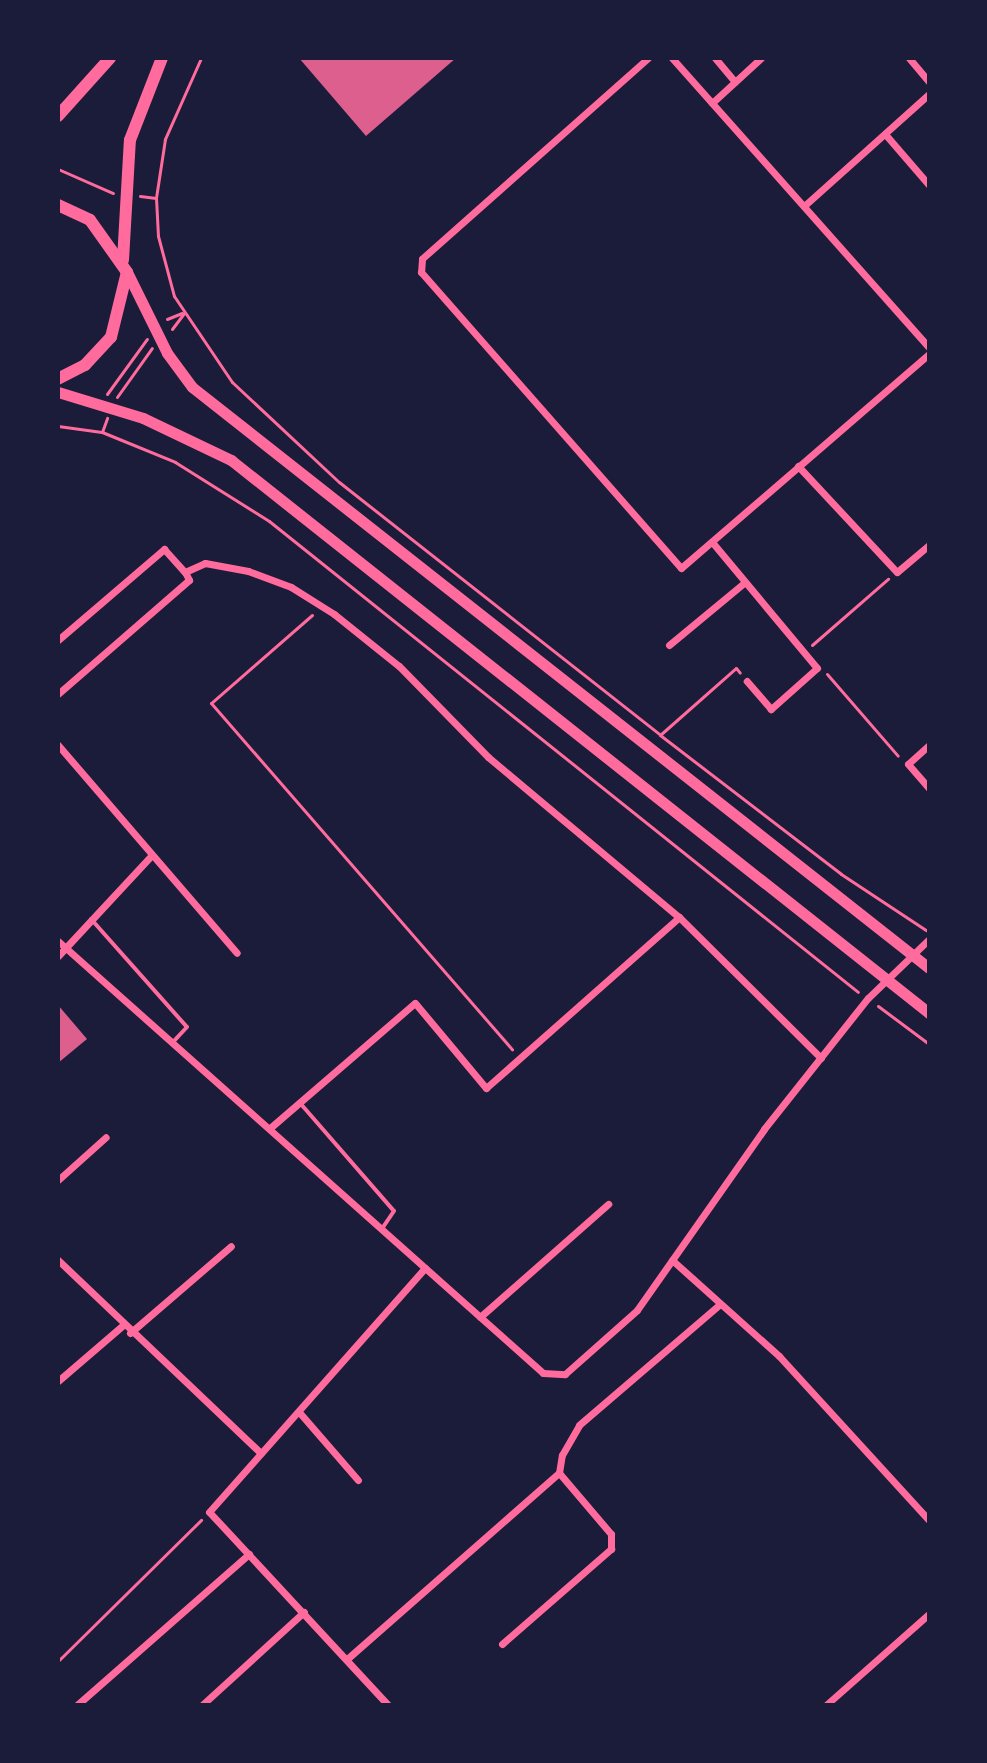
<!DOCTYPE html>
<html>
<head>
<meta charset="utf-8">
<style>
  body { margin:0 }
  #map { position:relative; width:987px; height:1763px; overflow:hidden; background:#1b1b3a; font-family:"Golos Text",sans-serif }
  div>[style] { position:absolute }
  [style*='--x'] { left:calc(var(--x)*1px); top:calc(var(--y)*1px); width:calc(var(--w)*1px); rotate:calc(var(--a)*1deg) }
  .building>* { inset:0; background:#dd5f8e }
  .path>* { height:3px; margin:-1.5px; padding:0 1.5px; transform-origin:1.5px; border-radius:1.5px; background:#ff6b9d }
  .service>* { height:4px; margin:-2px; padding:0 2px; transform-origin:2px; border-radius:2px; background:#ff6b9d }
  .minor>* { height:7px; margin:-3.5px; padding:0 3.5px; transform-origin:3.5px; border-radius:3.5px; background:#ff6b9d }
  .primary>* { height:11px; margin:-5.5px; padding:0 5.5px; transform-origin:5.5px; border-radius:5.5px; background:#ff6b9d }
  .trunk>* { height:12px; margin:-6px; padding:0 6px; transform-origin:6px; border-radius:6px; background:#ff6b9d }
  span { translate:-50% -50%; white-space:nowrap; text-align:center; line-height:1.15; -webkit-text-stroke:6px #1b1b3a; paint-order:stroke }
  .frame { position:absolute; inset:0; border:60px solid #1b1b3a; pointer-events:none }
</style>
</head>
<body>
<div id="map">
  <div class="building">
    <div style="clip-path:polygon(299px 58px,456px 58px,366px 136px)"></div>
    <div style="clip-path:polygon(58px 1005px,87px 1039px,58px 1063px)"></div>
  </div>
  <div class="path">
    <div style="--x:201;--y:58;--w:89;--a:114"></div>
    <div style="--x:165;--y:139;--w:60;--a:98.7"></div>
    <div style="--x:156;--y:198;--w:38;--a:87"></div>
    <div style="--x:158;--y:236;--w:62;--a:75.1"></div>
    <div style="--x:174;--y:296;--w:104;--a:56"></div>
    <div style="--x:232;--y:382;--w:146;--a:43.1"></div>
    <div style="--x:339;--y:482;--w:409;--a:38.2"></div>
    <div style="--x:660;--y:735;--w:228;--a:37.5"></div>
    <div style="--x:841;--y:874;--w:102;--a:33.4"></div>
    <div style="--x:58;--y:169;--w:60;--a:23.6"></div>
    <div style="--x:140;--y:196;--w:16;--a:7"></div>
    <div style="--x:167;--y:319;--w:16;--a:-22"></div>
    <div style="--x:172;--y:329;--w:20;--a:-53"></div>
    <div style="--x:107;--y:394;--w:68;--a:-54"></div>
    <div style="--x:117;--y:397;--w:60;--a:-54.5"></div>
    <div style="--x:58;--y:426;--w:44;--a:7.8"></div>
    <div style="--x:102;--y:432;--w:79;--a:22.3"></div>
    <div style="--x:175;--y:462;--w:111;--a:32.1"></div>
    <div style="--x:269;--y:521;--w:754;--a:38.65"></div>
    <div style="--x:102;--y:432;--w:15;--a:-70"></div>
    <div style="--x:312;--y:615;--w:134;--a:138.9"></div>
    <div style="--x:211;--y:703;--w:459;--a:49"></div>
    <div style="--x:812;--y:645;--w:101;--a:-41"></div>
    <div style="--x:827;--y:674;--w:108;--a:49.1"></div>
    <div style="--x:660;--y:735;--w:101;--a:-41.4"></div>
    <div style="--x:736;--y:668;--w:6;--a:51"></div>
    <div style="--x:878;--y:1006;--w:64;--a:36.7"></div>
    <div style="--x:58;--y:1661;--w:201;--a:-44.6"></div>
  </div>
  <div class="service">
    <div style="--x:91;--y:919;--w:144;--a:48.4"></div>
    <div style="--x:187;--y:1027;--w:21;--a:133"></div>
    <div style="--x:300;--y:1103;--w:143;--a:49"></div>
    <div style="--x:394;--y:1211;--w:22;--a:124"></div>
  </div>
  <div class="minor">
    <div style="--x:648;--y:58;--w:302;--a:138.4"></div>
    <div style="--x:422;--y:259;--w:13;--a:94"></div>
    <div style="--x:421;--y:272;--w:394;--a:48.7"></div>
    <div style="--x:681;--y:568;--w:328;--a:-40.8"></div>
    <div style="--x:672;--y:58;--w:387;--a:48.4"></div>
    <div style="--x:715;--y:58;--w:31;--a:50"></div>
    <div style="--x:909;--y:58;--w:31;--a:50"></div>
    <div style="--x:712;--y:103;--w:67;--a:-42.6"></div>
    <div style="--x:885;--y:134;--w:67;--a:49.2"></div>
    <div style="--x:804;--y:206;--w:168;--a:-41.9"></div>
    <div style="--x:798;--y:466;--w:145;--a:47"></div>
    <div style="--x:897;--y:572;--w:42;--a:-40.2"></div>
    <div style="--x:712;--y:542;--w:164;--a:50.2"></div>
    <div style="--x:817;--y:668;--w:62;--a:138.3"></div>
    <div style="--x:771;--y:709;--w:37;--a:-131"></div>
    <div style="--x:185;--y:572;--w:22;--a:-24"></div>
    <div style="--x:205;--y:563;--w:44;--a:10.5"></div>
    <div style="--x:248;--y:571;--w:46;--a:20.4"></div>
    <div style="--x:291;--y:587;--w:51;--a:32.1"></div>
    <div style="--x:334;--y:614;--w:83;--a:38.7"></div>
    <div style="--x:399;--y:666;--w:127;--a:45.6"></div>
    <div style="--x:488;--y:757;--w:249;--a:40"></div>
    <div style="--x:679;--y:917;--w:200;--a:44.8"></div>
    <div style="--x:58;--y:640;--w:140;--a:-40.6"></div>
    <div style="--x:164;--y:549;--w:31;--a:48"></div>
    <div style="--x:185;--y:572;--w:9;--a:63"></div>
    <div style="--x:189;--y:580;--w:174;--a:139"></div>
    <div style="--x:669;--y:645;--w:97;--a:-39.6"></div>
    <div style="--x:58;--y:745;--w:274;--a:49.3"></div>
    <div style="--x:929;--y:745;--w:28;--a:138"></div>
    <div style="--x:908;--y:764;--w:32;--a:49"></div>
    <div style="--x:58;--y:941;--w:649;--a:41.69"></div>
    <div style="--x:543;--y:1373;--w:22;--a:3"></div>
    <div style="--x:565;--y:1374;--w:96;--a:-41.6"></div>
    <div style="--x:637;--y:1310;--w:221;--a:-54.9"></div>
    <div style="--x:764;--y:1129;--w:167;--a:-51.6"></div>
    <div style="--x:868;--y:998;--w:85;--a:-44"></div>
    <div style="--x:58;--y:956;--w:137;--a:-47.1"></div>
    <div style="--x:270;--y:1128;--w:191;--a:-40.8"></div>
    <div style="--x:415;--y:1003;--w:111;--a:50.1"></div>
    <div style="--x:486;--y:1088;--w:258;--a:-41.5"></div>
    <div style="--x:58;--y:1180;--w:64;--a:-41.9"></div>
    <div style="--x:58;--y:1260;--w:280;--a:43.6"></div>
    <div style="--x:672;--y:1260;--w:144;--a:41.9"></div>
    <div style="--x:779;--y:1356;--w:222;--a:47.6"></div>
    <div style="--x:480;--y:1317;--w:171;--a:-41.4"></div>
    <div style="--x:130;--y:1333;--w:133;--a:-40.7"></div>
    <div style="--x:58;--y:1381;--w:84;--a:-40.7"></div>
    <div style="--x:299;--y:1412;--w:90;--a:49.1"></div>
    <div style="--x:502;--y:1644;--w:145;--a:-41.1"></div>
    <div style="--x:611;--y:1549;--w:15;--a:-90"></div>
    <div style="--x:611;--y:1534;--w:80;--a:-130.4"></div>
    <div style="--x:347;--y:1659;--w:282;--a:-41.3"></div>
    <div style="--x:559;--y:1473;--w:18;--a:-81"></div>
    <div style="--x:562;--y:1455;--w:34;--a:-60"></div>
    <div style="--x:579;--y:1425;--w:186;--a:-40.6"></div>
    <div style="--x:77;--y:1705;--w:229;--a:-41.3"></div>
    <div style="--x:202;--y:1705;--w:138;--a:-42.4"></div>
    <div style="--x:388;--y:1705;--w:263;--a:-132.8"></div>
    <div style="--x:209;--y:1512;--w:326;--a:-48.5"></div>
    <div style="--x:826;--y:1705;--w:137;--a:-41.5"></div>
  </div>
  <div class="primary">
    <div style="--x:127;--y:272;--w:90;--a:63.7"></div>
    <div style="--x:167;--y:353;--w:42;--a:53.7"></div>
    <div style="--x:192;--y:387;--w:938;--a:38.25"></div>
    <div style="--x:58;--y:392;--w:89;--a:17"></div>
    <div style="--x:143;--y:418;--w:98;--a:25.5"></div>
    <div style="--x:231;--y:460;--w:891;--a:38.39"></div>
  </div>
  <div class="trunk">
    <div style="--x:58;--y:116;--w:78;--a:-48.1"></div>
    <div style="--x:58;--y:205;--w:35;--a:25"></div>
    <div style="--x:90;--y:220;--w:64;--a:54.6"></div>
    <div style="--x:127;--y:272;--w:67;--a:103.8"></div>
    <div style="--x:111;--y:337;--w:38;--a:133"></div>
    <div style="--x:85;--y:365;--w:30;--a:153"></div>
    <div style="--x:123;--y:260;--w:120;--a:-86.7"></div>
    <div style="--x:130;--y:140;--w:88;--a:-68.7"></div>
  </div>
  <div class="frame"></div>
</div>
</body>
</html>
